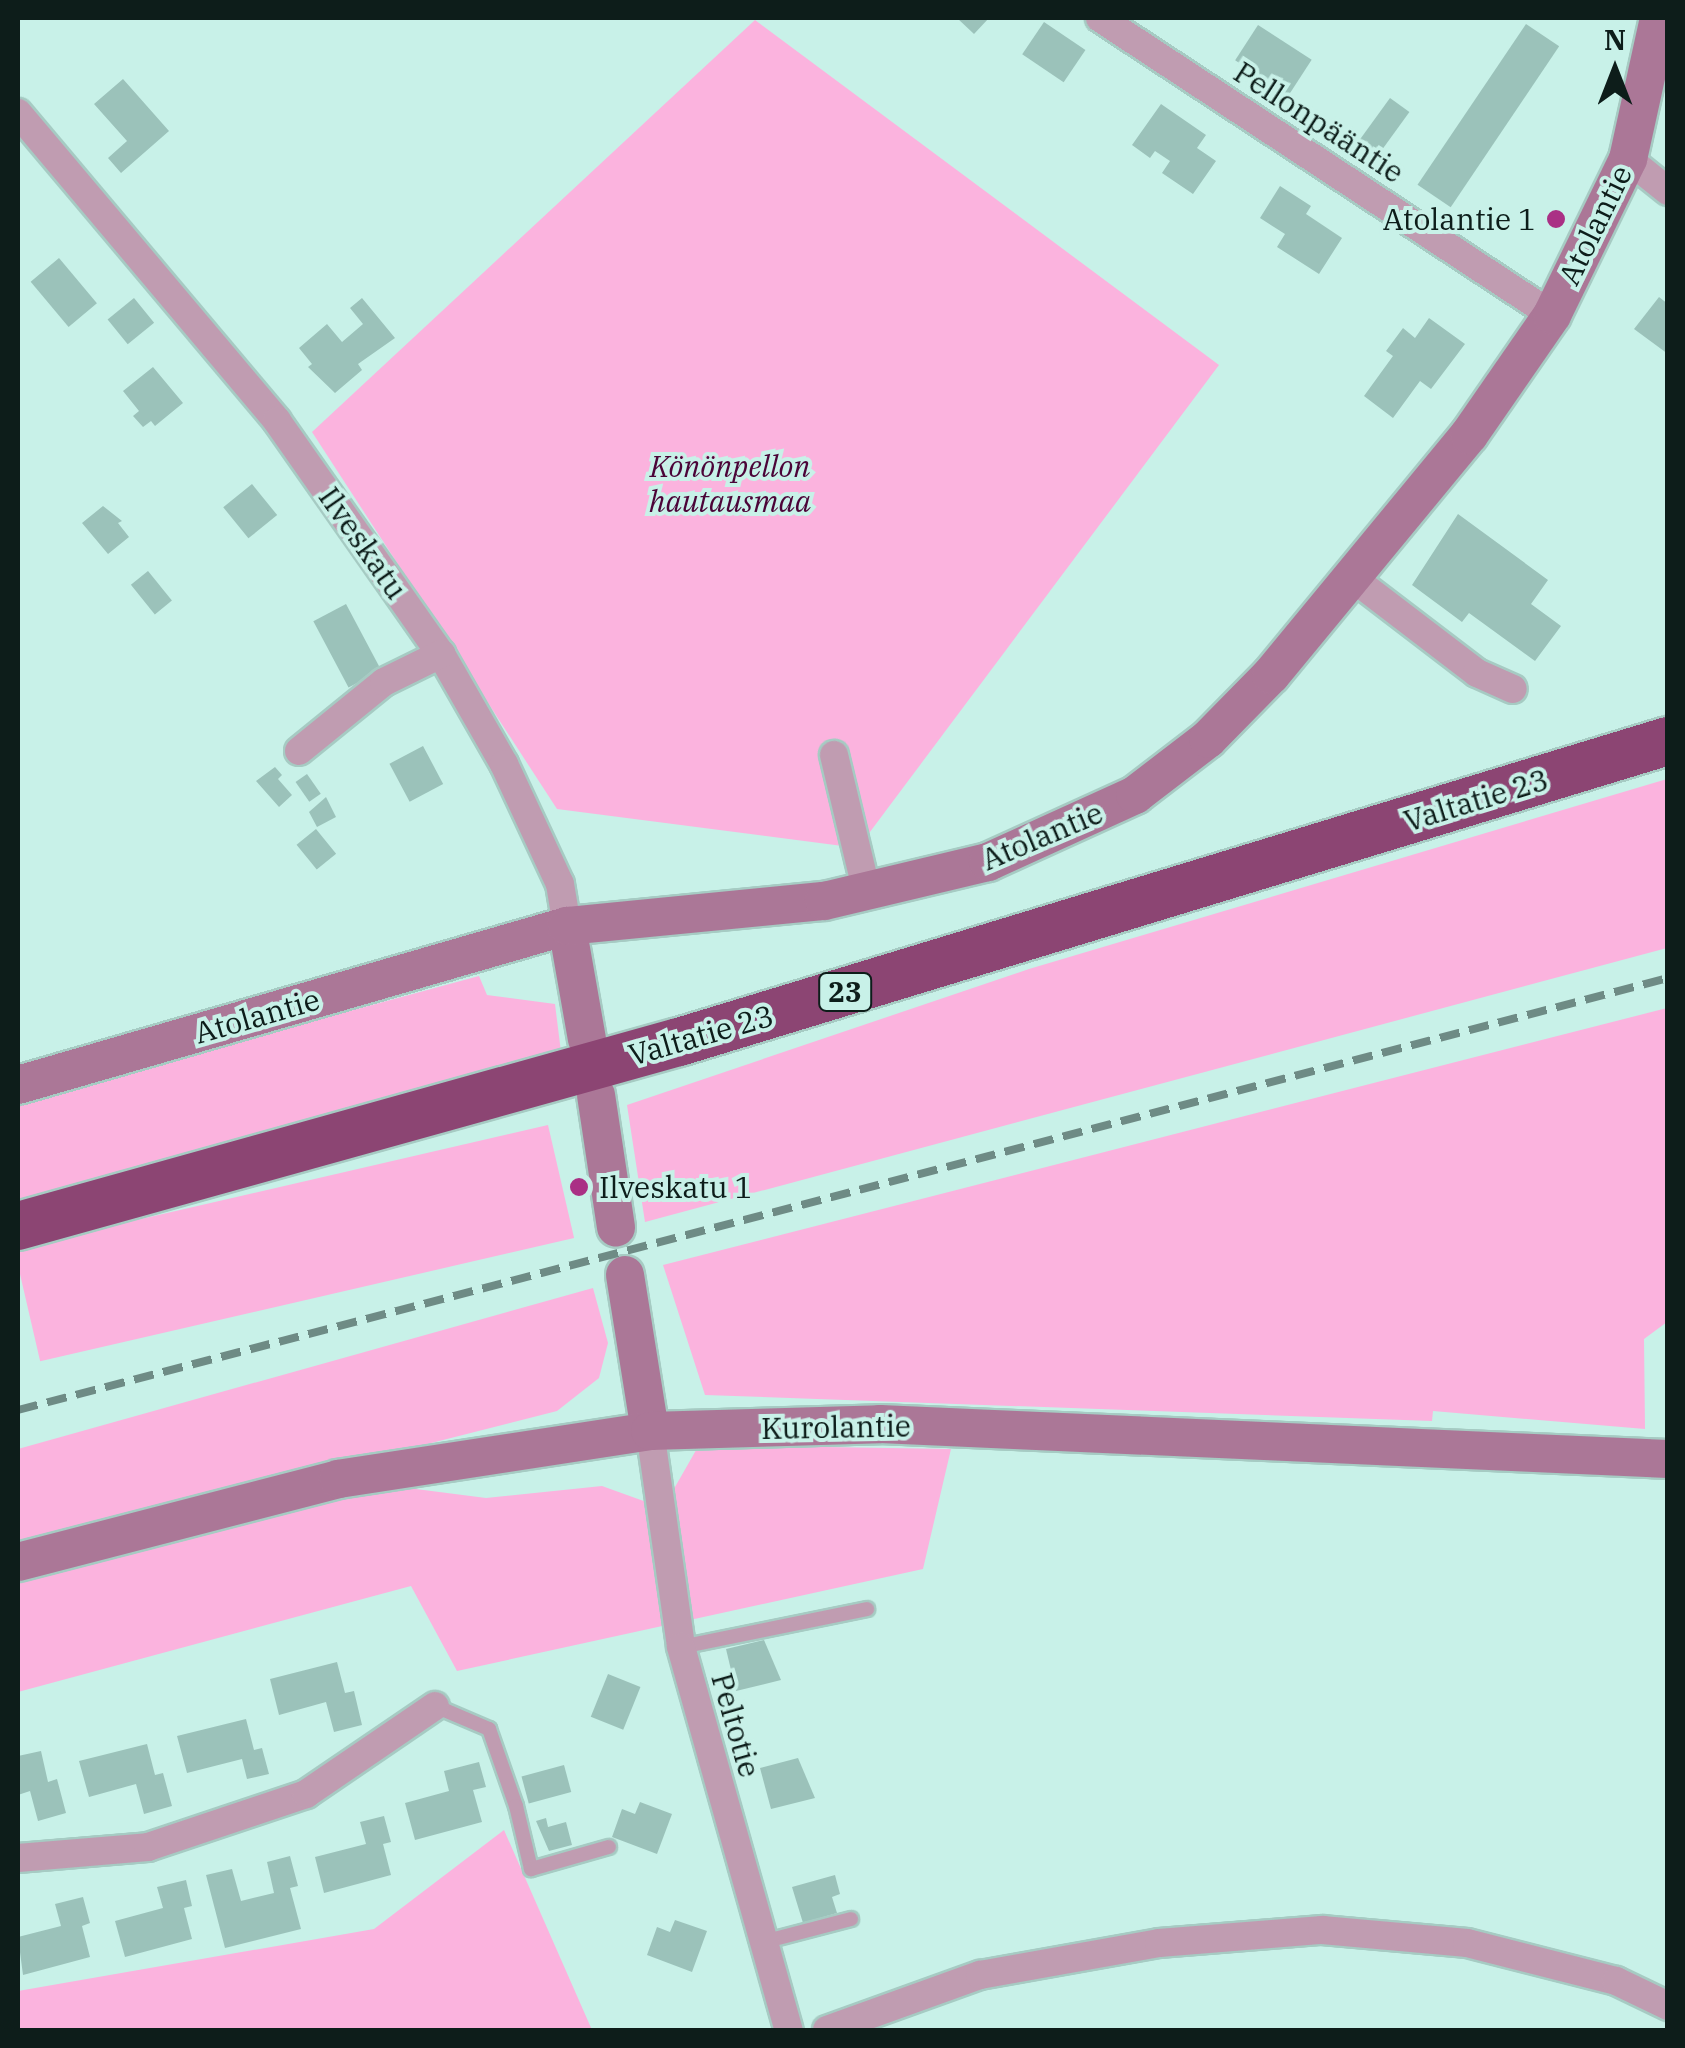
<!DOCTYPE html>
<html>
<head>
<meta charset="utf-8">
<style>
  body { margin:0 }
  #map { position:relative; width:1685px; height:2048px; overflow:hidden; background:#c8f1e8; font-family:"IBM Plex Serif",serif }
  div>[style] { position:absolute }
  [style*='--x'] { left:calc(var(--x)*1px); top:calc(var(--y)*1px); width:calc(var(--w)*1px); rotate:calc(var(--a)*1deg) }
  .green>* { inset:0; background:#fbb3de; transform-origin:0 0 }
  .building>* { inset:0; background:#9bc2ba; transform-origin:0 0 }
  .roads { filter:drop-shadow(2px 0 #a6cbc3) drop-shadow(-2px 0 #a6cbc3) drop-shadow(0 2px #a6cbc3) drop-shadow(0 -2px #a6cbc3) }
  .lane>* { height:14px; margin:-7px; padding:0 7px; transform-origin:7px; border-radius:7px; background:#c09cb1 }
  .street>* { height:28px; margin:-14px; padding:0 14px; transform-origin:14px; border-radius:14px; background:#c09cb1 }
  .secondary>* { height:38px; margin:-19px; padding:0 19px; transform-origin:19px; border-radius:19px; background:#ab7797 }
  .highway>* { height:48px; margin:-24px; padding:0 24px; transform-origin:24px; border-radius:24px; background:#8c4573 }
  .rail>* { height:8px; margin-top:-4px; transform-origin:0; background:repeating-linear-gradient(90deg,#6e8b85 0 20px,transparent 0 30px) }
  .dots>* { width:28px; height:28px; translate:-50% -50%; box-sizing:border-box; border:5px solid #c8f1e8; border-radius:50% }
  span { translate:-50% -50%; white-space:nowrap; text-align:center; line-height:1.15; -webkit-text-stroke:8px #c8f1e8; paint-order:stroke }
  .shield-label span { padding:2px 8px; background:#c8f1e8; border:2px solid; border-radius:8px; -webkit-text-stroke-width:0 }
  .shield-label { font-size:28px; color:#0d1d1a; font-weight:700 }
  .street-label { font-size:30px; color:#0d1d1a }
  .poi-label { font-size:30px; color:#0d1d1a }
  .right { translate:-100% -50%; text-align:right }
  .left { translate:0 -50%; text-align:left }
  .park-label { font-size:30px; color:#4b0438; font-style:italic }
  .frame { position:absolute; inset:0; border:20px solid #0d1d1a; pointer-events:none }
  .north { position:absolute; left:1565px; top:20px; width:100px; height:100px; -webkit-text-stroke:8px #c8f1e8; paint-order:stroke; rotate:0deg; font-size:28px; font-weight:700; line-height:40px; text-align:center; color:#0d1d1a }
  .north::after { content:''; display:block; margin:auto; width:35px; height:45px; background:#0d1d1a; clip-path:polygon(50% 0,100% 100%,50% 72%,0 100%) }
</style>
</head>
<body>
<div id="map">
  <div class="green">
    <div style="clip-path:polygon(755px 20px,1219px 365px,858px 848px,557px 809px,312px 432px)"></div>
    <div style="clip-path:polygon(1667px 779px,1667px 948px,645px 1222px,627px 1105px,1029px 969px)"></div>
    <div style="clip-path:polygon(479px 976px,487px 995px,555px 1004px,561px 1052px,18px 1202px,18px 1101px)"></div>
    <div style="clip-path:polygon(1667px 1008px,1667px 1322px,1644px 1339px,1645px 1429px,1433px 1411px,1432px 1421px,705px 1395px,663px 1265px)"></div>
    <div style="left:548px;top:1125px;width:116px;height:548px;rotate:77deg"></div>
    <div style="clip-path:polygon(593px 1288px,608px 1343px,599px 1378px,557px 1411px,18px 1548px,18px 1449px)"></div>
    <div style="clip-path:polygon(699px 1445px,951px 1449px,923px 1569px,457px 1671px,411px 1586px,18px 1692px,18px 1568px,338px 1479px,486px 1498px,602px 1486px,663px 1508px)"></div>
    <div style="clip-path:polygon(504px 1830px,592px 2030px,18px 2030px,18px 1991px,374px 1929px)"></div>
  </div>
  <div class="building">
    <div style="clip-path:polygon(957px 18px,989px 18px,974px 34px)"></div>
    <div style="left:1044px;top:22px;width:50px;height:39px;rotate:34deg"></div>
    <div style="left:1526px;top:24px;width:40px;height:194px;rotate:34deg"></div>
    <div style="left:1258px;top:25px;width:64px;height:42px;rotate:33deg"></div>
    <div style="clip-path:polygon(123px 79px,169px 131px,121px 173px,108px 158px,127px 141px,94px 104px)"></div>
    <div style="left:1390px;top:98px;width:24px;height:58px;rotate:36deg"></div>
    <div style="clip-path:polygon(1161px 104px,1206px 135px,1197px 148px,1216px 161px,1193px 194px,1162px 173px,1170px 161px,1155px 151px,1150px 158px,1132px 145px)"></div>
    <div style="clip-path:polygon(1280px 186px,1311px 206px,1306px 214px,1342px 238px,1319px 274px,1277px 247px,1285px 234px,1260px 218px)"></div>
    <div style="left:59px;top:258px;width:59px;height:37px;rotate:50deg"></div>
    <div style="clip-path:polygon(1659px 297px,1668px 304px,1668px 354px,1634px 329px)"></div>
    <div style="left:134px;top:298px;width:32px;height:34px;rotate:51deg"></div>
    <div style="clip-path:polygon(362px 298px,395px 338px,358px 364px,362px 370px,335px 393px,308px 367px,312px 364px,299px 348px,327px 324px,342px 342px,363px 324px,350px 308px)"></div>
    <div style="clip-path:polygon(1429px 318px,1465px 344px,1431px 389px,1420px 381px,1393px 418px,1364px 396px,1393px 356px,1386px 351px,1403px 328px,1415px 338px)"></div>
    <div style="clip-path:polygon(153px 367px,183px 403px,155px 426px,151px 421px,143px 427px,133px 416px,139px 411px,123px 391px)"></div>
    <div style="left:252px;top:484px;width:40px;height:37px;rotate:51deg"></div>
    <div style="clip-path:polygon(103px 506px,122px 521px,118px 523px,129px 537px,108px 554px,82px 523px)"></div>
    <div style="clip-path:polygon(1458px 514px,1548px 580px,1531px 604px,1561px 626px,1535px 661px,1469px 613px,1462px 622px,1412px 585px)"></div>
    <div style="left:148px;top:571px;width:38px;height:22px;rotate:51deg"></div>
    <div style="left:346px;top:604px;width:75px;height:37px;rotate:62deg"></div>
    <div style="left:423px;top:746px;width:43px;height:38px;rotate:62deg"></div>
    <div style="clip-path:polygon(275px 767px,282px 775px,278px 779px,292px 795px,279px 807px,256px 781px)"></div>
    <div style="left:307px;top:774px;width:24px;height:14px;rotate:55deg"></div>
    <div style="clip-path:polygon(326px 797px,336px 817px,317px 827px,309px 812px)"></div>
    <div style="left:316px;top:829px;width:32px;height:25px;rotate:51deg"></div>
    <div style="clip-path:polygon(764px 1640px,781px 1680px,736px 1691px,726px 1649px)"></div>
    <div style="clip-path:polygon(337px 1662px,345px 1693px,354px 1691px,362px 1725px,334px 1732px,326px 1702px,279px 1715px,270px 1679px)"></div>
    <div style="left:608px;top:1674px;width:35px;height:46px;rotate:22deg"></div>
    <div style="clip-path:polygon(246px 1719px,254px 1750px,262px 1748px,269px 1774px,247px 1779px,242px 1759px,187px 1773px,177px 1736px)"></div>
    <div style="clip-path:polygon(147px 1744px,155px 1775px,163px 1773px,172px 1806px,144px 1814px,136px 1784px,89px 1797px,79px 1761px)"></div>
    <div style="clip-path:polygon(41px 1751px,48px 1782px,57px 1779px,66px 1813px,38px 1821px,30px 1791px,18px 1795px,18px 1756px)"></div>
    <div style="clip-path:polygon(798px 1758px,815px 1798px,771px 1809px,760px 1768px)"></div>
    <div style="clip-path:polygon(479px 1762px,486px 1787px,473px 1790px,482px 1822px,415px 1840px,405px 1803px,449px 1791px,444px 1771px)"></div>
    <div style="left:564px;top:1765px;width:28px;height:44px;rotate:75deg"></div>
    <div style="clip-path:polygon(640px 1802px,672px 1814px,657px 1854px,612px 1837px,622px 1809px,635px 1814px)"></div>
    <div style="clip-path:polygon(384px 1816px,391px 1842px,383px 1844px,391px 1875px,324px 1893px,315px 1857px,366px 1844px,360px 1822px)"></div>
    <div style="clip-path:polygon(546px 1818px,548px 1827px,566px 1822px,572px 1845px,549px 1851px,536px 1821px)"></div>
    <div style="clip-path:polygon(290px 1856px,298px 1886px,290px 1888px,301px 1929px,225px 1948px,206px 1875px,232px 1869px,241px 1901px,274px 1893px,267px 1862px)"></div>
    <div style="clip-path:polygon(835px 1875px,840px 1894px,832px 1897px,837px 1913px,803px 1923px,792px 1887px)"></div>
    <div style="clip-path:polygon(186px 1880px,192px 1906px,184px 1908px,192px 1939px,125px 1957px,115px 1921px,163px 1908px,157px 1887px)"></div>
    <div style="clip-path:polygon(83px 1897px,90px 1923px,82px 1926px,90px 1957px,23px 1975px,18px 1937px,61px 1926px,55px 1904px)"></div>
    <div style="clip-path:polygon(675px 1920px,707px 1931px,692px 1972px,647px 1955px,657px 1927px,670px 1932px)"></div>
  </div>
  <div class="roads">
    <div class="lane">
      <div style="--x:681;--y:1647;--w:190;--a:-11.5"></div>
      <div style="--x:435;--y:1706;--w:59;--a:23.1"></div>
      <div style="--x:489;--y:1729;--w:82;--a:70.7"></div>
      <div style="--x:516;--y:1806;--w:65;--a:76.6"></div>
      <div style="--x:531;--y:1869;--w:81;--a:-15.8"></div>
      <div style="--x:763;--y:1942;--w:91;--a:-14.6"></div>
    </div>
    <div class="street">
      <div style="--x:1100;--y:18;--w:541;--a:33.31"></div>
      <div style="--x:18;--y:113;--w:402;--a:49.9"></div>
      <div style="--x:277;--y:421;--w:285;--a:54.9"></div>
      <div style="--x:441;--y:654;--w:127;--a:60.2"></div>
      <div style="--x:504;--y:764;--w:132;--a:65"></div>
      <div style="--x:560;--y:884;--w:43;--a:80.5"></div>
      <div style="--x:1628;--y:159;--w:51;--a:38.7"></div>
      <div style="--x:1354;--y:579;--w:155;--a:37.4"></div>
      <div style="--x:1477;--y:673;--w:39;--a:24"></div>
      <div style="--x:299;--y:751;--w:109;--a:-39.1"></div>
      <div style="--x:384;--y:682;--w:64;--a:-26.2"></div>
      <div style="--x:834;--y:755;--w:141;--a:76.5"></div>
      <div style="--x:650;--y:1431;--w:218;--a:81.8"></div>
      <div style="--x:681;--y:1647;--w:398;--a:74.3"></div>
      <div style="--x:18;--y:1858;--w:130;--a:-4.8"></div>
      <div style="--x:148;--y:1847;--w:167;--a:-18.5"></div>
      <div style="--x:306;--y:1794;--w:156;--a:-34.3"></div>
      <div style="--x:827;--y:2030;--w:163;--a:-19.8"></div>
      <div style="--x:980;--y:1975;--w:182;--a:-10.1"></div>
      <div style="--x:1159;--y:1943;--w:164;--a:-4.6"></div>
      <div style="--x:1322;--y:1930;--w:146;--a:5.1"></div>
      <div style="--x:1467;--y:1943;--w:154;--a:14.3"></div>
      <div style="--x:1616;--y:1981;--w:58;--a:25.7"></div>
    </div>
    <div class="secondary">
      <div style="--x:567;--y:926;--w:115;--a:80"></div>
      <div style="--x:18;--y:1085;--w:572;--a:-16.15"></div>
      <div style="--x:567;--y:926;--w:258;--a:-5.6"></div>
      <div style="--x:824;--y:901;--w:169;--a:-13.4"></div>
      <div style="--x:988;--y:862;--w:162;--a:-24.5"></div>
      <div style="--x:1135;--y:795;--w:92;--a:-37.5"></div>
      <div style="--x:1208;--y:739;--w:90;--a:-45.5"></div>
      <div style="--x:1271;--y:675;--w:311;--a:-50.5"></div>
      <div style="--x:1469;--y:435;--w:146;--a:-55.3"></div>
      <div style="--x:1552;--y:315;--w:174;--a:-64"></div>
      <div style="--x:1628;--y:159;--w:144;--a:-77.6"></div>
      <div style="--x:596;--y:1095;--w:134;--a:81.4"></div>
      <div style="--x:625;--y:1275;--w:158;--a:80.9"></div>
      <div style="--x:18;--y:1562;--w:331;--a:-14.5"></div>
      <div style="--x:338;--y:1479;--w:316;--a:-8.7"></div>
      <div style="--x:650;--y:1431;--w:230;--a:-1.7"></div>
      <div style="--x:880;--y:1424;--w:789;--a:2.54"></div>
    </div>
    <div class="highway">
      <div style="--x:18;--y:1226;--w:686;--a:-15.56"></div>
      <div style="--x:679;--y:1042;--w:1034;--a:-16.93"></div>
    </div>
  </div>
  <div class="rail">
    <div style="--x:18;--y:1410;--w:1706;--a:-14.67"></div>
  </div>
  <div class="dots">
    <div style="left:1556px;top:219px;background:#aa3085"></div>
    <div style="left:579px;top:1187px;background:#aa3085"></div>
  </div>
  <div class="shield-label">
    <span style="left:845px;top:992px">23</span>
  </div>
  <div class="street-label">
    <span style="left:1319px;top:122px;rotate:33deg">Pellonpääntie</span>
    <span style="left:1595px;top:225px;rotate:-64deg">Atolantie</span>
    <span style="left:363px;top:543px;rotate:55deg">Ilveskatu</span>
    <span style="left:1476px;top:800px;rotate:-17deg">Valtatie 23</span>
    <span style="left:1042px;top:836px;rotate:-23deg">Atolantie</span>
    <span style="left:257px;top:1016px;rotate:-16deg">Atolantie</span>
    <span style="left:701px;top:1035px;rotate:-16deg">Valtatie 23</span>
    <span style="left:836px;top:1427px;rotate:-1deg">Kurolantie</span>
    <span style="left:736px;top:1725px;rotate:74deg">Peltotie</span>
  </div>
  <div class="poi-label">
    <span class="right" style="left:1536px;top:219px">Atolantie 1</span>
    <span class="left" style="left:599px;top:1187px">Ilveskatu 1</span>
  </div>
  <div class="park-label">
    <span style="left:730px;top:483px">Könönpellon<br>hautausmaa</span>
  </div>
  <div class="frame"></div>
  <div class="north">N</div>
</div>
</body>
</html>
